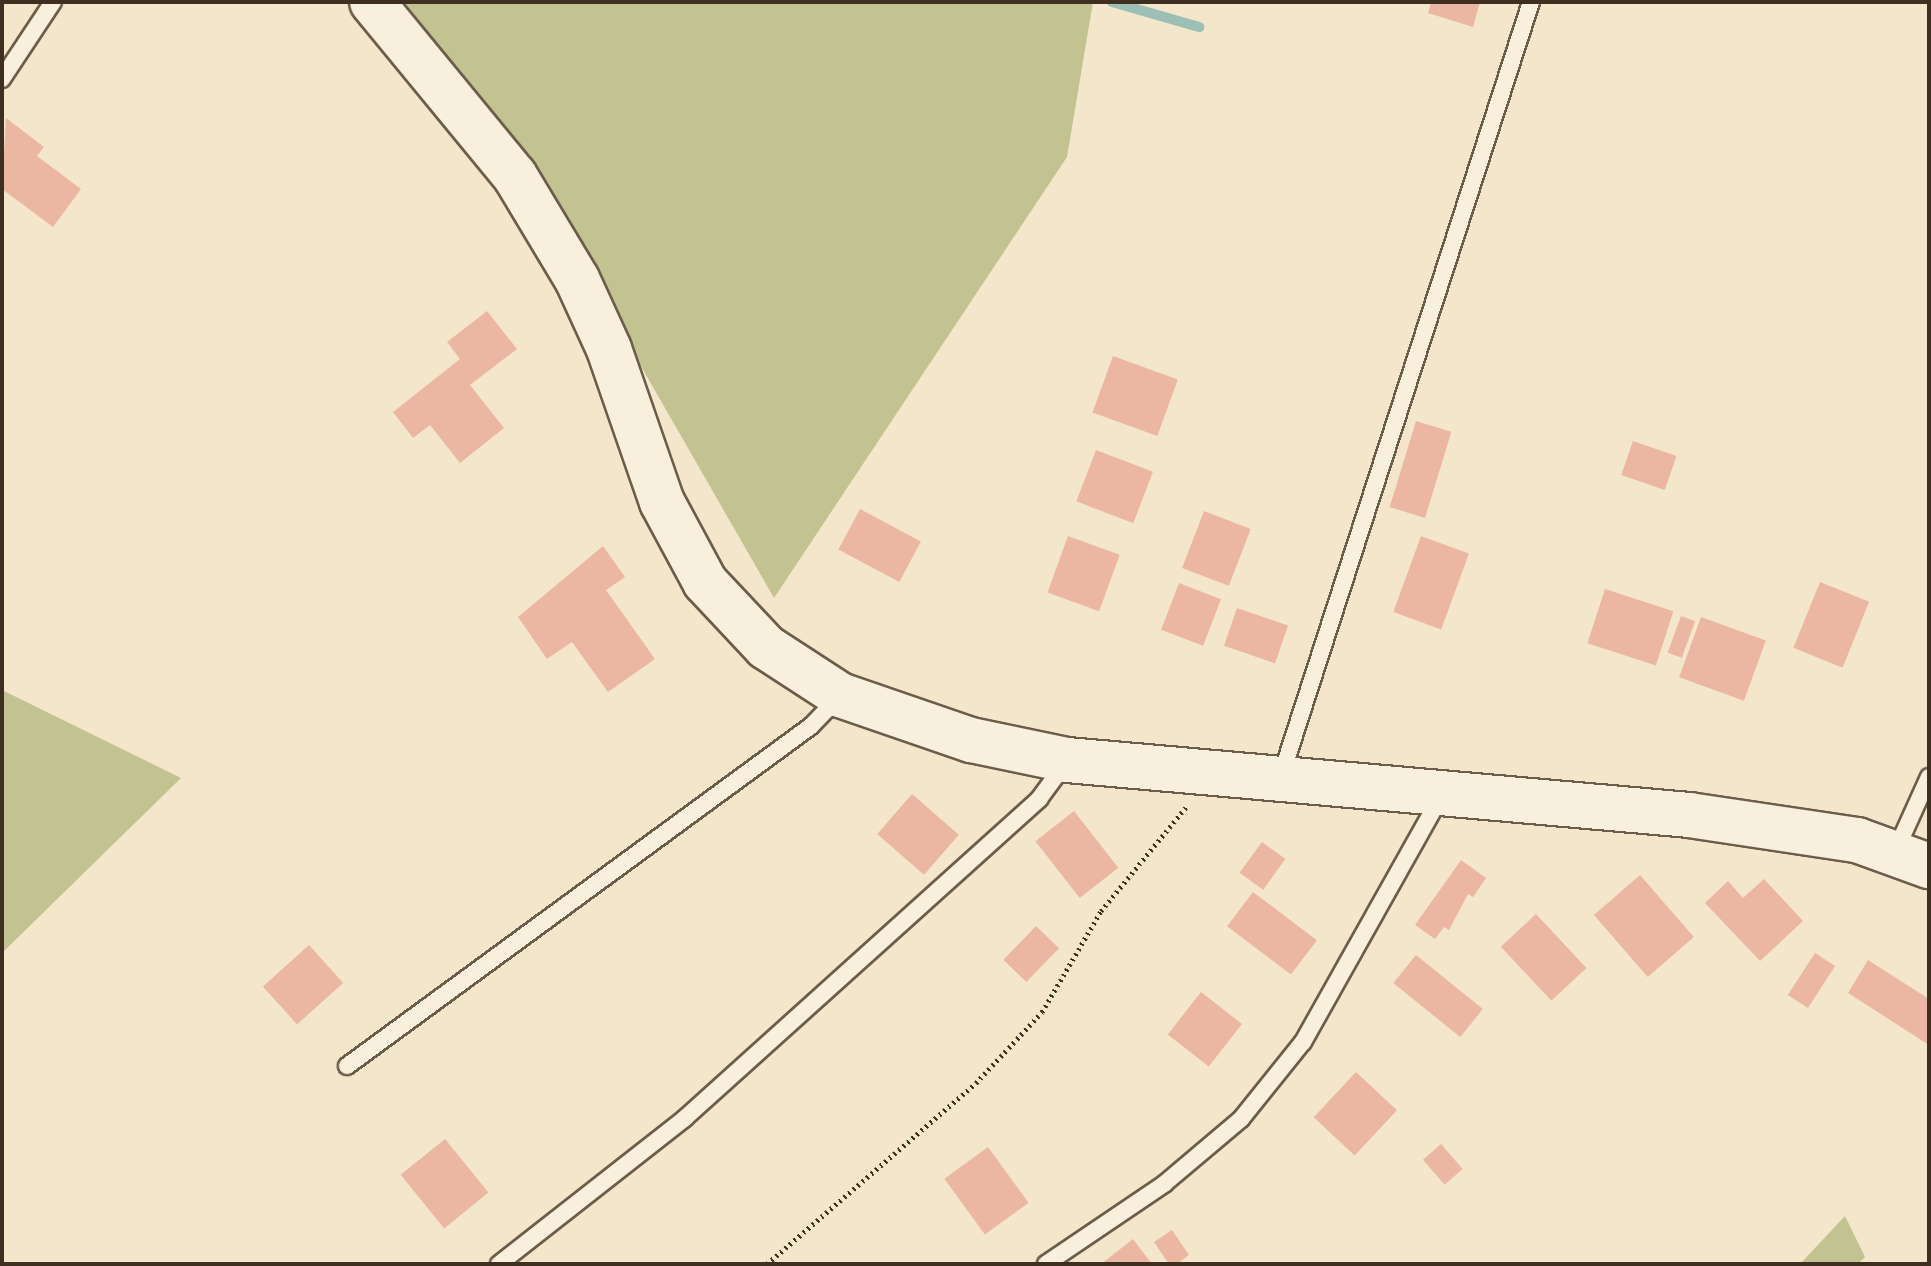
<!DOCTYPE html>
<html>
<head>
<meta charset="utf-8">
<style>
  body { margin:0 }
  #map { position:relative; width:1931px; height:1266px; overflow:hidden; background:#f4e6ca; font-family:Vollkorn,serif }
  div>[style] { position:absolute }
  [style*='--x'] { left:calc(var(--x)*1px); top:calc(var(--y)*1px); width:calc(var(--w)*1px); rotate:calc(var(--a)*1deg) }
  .green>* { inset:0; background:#c3c392 }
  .stream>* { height:10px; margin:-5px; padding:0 5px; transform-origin:5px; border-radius:5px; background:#9cc0b6 }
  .building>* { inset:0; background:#ebb7a3; transform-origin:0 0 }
  .path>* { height:5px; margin-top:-2.5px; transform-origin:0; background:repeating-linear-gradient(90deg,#3f2f21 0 2px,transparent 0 6px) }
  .roads { filter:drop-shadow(2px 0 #6c5d4b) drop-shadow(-2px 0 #6c5d4b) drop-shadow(0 2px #6c5d4b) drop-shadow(0 -2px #6c5d4b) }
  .lane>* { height:16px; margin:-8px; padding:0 8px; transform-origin:8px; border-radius:8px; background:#f8efdd }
  .secondary>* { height:44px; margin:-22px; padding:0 22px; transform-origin:22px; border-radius:22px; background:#f8efdd }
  span { translate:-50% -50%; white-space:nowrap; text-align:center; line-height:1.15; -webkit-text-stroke:6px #f8efdd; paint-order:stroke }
  .frame { position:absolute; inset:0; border:4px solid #3f2f21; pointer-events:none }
</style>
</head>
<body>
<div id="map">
  <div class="green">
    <div style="clip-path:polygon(396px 2px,1093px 2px,1067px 157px,774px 598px,634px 354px)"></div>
    <div style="clip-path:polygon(2px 690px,181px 778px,2px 953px)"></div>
    <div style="clip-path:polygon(1845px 1216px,1865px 1257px,1858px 1264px,1800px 1264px)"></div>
  </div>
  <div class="stream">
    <div style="--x:1112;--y:2;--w:91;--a:16"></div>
  </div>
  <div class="building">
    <div style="clip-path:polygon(1431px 2px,1480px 2px,1473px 27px,1428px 13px)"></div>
    <div style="clip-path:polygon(6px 118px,44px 147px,37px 156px,81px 189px,53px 227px,2px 189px)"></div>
    <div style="clip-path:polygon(487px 311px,517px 349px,470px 385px,504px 428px,460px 463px,430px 425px,413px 438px,393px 412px,460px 359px,447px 342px)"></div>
    <div style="left:1113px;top:356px;width:69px;height:60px;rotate:20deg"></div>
    <div style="left:1416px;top:421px;width:37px;height:90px;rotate:17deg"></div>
    <div style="left:1633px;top:441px;width:46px;height:36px;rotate:19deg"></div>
    <div style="left:1096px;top:450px;width:61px;height:55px;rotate:21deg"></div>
    <div style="left:860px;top:509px;width:69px;height:46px;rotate:28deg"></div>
    <div style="left:1204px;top:511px;width:50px;height:61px;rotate:21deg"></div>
    <div style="left:1068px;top:536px;width:55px;height:60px;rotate:20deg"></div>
    <div style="left:1421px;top:536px;width:51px;height:81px;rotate:20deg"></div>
    <div style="clip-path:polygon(603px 546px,625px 577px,606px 590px,655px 659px,608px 692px,572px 642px,547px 659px,518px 617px)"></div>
    <div style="left:1820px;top:582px;width:53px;height:71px;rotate:22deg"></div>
    <div style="left:1179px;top:583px;width:45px;height:50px;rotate:21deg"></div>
    <div style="left:1605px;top:589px;width:72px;height:57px;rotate:18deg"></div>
    <div style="left:1237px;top:608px;width:54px;height:40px;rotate:19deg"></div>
    <div style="left:1681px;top:616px;width:15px;height:39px;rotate:20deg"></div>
    <div style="left:1701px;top:617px;width:69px;height:64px;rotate:20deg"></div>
    <div style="left:912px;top:794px;width:62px;height:53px;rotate:41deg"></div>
    <div style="left:1074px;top:811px;width:72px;height:49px;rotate:52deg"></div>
    <div style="left:1262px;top:842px;width:29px;height:38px;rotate:36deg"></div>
    <div style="clip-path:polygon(1461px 860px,1486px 878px,1473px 897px,1468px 894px,1449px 930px,1444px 927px,1435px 939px,1415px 925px)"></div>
    <div style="left:1640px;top:875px;width:82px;height:61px;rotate:49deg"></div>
    <div style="clip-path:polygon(1764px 879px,1803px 921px,1760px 961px,1705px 903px,1728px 881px,1743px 898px)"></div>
    <div style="left:1253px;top:892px;width:80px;height:43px;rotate:37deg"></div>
    <div style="left:1536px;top:914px;width:74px;height:48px;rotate:47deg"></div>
    <div style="left:1036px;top:926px;width:32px;height:47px;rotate:44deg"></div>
    <div style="left:309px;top:945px;width:51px;height:62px;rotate:48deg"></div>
    <div style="left:1815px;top:953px;width:24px;height:50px;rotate:33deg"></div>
    <div style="left:1416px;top:955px;width:86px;height:36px;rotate:39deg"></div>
    <div style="clip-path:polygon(1868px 960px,1929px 999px,1929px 1045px,1848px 993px)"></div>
    <div style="left:1201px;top:992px;width:52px;height:54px;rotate:38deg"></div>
    <div style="left:1356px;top:1072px;width:56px;height:62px;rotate:43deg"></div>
    <div style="left:445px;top:1139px;width:69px;height:57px;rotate:51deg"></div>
    <div style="left:1441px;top:1144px;width:33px;height:24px;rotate:49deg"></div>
    <div style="left:988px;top:1147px;width:69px;height:54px;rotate:54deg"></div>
    <div style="clip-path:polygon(1172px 1230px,1189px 1255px,1177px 1264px,1169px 1264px,1154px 1242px)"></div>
    <div style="clip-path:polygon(1133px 1239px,1152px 1264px,1101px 1264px)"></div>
  </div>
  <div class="path">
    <div style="--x:767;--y:1264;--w:276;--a:-40.9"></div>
    <div style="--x:976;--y:1083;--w:97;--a:-47.1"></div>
    <div style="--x:1042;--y:1012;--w:117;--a:-59.7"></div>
    <div style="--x:1101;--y:911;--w:136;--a:-50.7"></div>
  </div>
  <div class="roads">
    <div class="lane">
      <div style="--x:2;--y:79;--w:92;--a:-56.5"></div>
      <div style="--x:1281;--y:776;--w:813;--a:-72.1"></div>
      <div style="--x:1896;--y:850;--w:80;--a:-65.7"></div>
      <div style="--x:347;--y:1066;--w:575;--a:-36.23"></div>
      <div style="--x:811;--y:726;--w:39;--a:-46"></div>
      <div style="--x:499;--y:1264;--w:236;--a:-38.1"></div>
      <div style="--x:685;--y:1118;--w:477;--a:-42"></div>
      <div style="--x:1039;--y:799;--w:42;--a:-53.7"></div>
      <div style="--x:1046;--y:1264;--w:143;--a:-34.1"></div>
      <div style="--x:1164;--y:1184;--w:101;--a:-40.2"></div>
      <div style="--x:1241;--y:1119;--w:99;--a:-51.2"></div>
      <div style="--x:1303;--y:1042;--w:280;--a:-60.7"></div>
    </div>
    <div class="secondary">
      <div style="--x:372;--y:2;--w:225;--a:50.6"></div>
      <div style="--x:515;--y:176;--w:120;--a:59"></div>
      <div style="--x:577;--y:279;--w:77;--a:65.4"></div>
      <div style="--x:609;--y:349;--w:162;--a:70.9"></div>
      <div style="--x:662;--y:502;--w:91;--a:61.7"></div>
      <div style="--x:705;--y:582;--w:89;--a:46.8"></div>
      <div style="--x:766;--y:647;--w:88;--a:33"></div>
      <div style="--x:840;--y:695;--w:139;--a:19"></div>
      <div style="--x:971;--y:740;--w:98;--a:11.8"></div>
      <div style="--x:1067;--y:760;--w:624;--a:5.05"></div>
      <div style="--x:1689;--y:815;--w:170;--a:8.5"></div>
      <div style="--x:1857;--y:840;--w:77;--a:19.9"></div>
    </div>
  </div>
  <div class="frame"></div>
</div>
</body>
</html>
